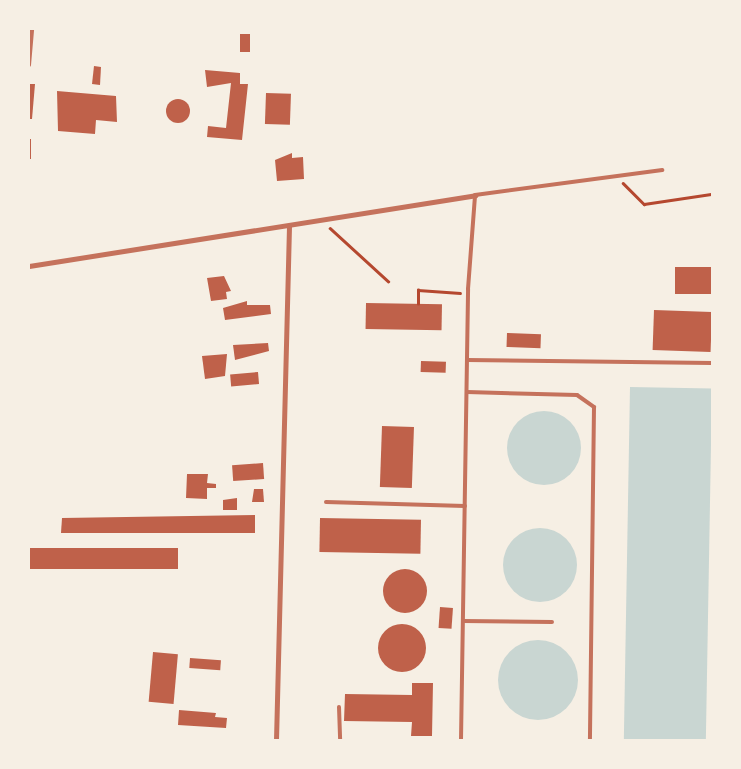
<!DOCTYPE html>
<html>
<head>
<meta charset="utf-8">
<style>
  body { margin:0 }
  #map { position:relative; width:741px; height:769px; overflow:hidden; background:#f6efe4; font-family:"Alegreya Sans",sans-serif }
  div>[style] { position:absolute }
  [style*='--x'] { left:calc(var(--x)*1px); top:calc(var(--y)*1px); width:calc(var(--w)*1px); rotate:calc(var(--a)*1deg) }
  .water>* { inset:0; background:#c9d6d2; transform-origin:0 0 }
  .round { border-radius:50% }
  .building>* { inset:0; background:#bf614a; transform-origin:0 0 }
  .path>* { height:2.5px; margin:-1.25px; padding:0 1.25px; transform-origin:1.25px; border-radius:1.25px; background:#b5482f }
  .service>* { height:4px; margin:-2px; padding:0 2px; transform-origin:2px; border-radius:2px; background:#c5725c }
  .minor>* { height:5px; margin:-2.5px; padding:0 2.5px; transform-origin:2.5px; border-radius:2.5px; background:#c5725c }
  span { translate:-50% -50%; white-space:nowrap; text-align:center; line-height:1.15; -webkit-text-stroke:4px #f6efe4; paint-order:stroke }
  .frame { position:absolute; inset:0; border:30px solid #f6efe4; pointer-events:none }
</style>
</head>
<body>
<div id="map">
  <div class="water">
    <div style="left:630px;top:387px;width:82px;height:353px;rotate:1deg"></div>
    <div class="round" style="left:507px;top:411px;width:74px;height:74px"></div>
    <div class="round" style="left:503px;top:528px;width:74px;height:74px"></div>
    <div class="round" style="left:498px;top:640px;width:80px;height:80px"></div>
  </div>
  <div class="building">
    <div style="left:240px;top:34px;width:10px;height:18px"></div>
    <div style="clip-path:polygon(94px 66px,101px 67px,100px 85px,92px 84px)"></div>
    <div style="clip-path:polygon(205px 70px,240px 73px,240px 84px,248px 84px,242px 140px,207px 137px,208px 126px,226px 128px,231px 83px,207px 87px)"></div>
    <div style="clip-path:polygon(29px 84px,35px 84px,32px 119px,29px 119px)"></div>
    <div style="clip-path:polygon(57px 91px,116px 96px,117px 122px,96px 120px,95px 134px,58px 131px)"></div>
    <div style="left:266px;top:93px;width:25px;height:31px;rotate:2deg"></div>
    <div class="round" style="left:166px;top:99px;width:24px;height:24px"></div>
    <div style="left:29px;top:139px;width:2px;height:20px"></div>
    <div style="clip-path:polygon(292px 153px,292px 158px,303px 157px,304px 179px,277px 181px,275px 160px)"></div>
    <div style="left:675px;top:267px;width:37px;height:27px"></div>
    <div style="clip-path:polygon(224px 276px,231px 291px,226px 292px,227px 299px,211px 301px,207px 278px)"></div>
    <div style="clip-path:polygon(247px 301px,247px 305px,270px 305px,271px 314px,225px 320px,223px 308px)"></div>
    <div style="left:366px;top:303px;width:76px;height:26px;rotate:1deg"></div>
    <div style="left:654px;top:310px;width:58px;height:40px;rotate:2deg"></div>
    <div style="left:507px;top:333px;width:34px;height:14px;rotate:2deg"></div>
    <div style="clip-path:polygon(268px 343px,269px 351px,235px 360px,233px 345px)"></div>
    <div style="clip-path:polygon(227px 354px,225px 376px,205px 379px,202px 356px)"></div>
    <div style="left:421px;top:361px;width:25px;height:11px;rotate:2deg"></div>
    <div style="left:258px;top:372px;width:12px;height:28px;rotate:85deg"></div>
    <div style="left:382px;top:426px;width:32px;height:61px;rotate:2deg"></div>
    <div style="left:263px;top:463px;width:16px;height:31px;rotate:86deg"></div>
    <div style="clip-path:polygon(187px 474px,208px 474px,207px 483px,216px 484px,216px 488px,207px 488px,207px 499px,186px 498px)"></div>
    <div style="clip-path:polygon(254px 489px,263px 489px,264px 502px,252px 502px)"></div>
    <div style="clip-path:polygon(237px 498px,237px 510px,223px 510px,223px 500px)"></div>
    <div style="clip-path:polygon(255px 515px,255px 533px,61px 533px,62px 518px)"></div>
    <div style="left:320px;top:518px;width:101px;height:34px;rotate:1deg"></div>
    <div style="left:178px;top:548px;width:21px;height:149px;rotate:90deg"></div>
    <div class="round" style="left:383px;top:569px;width:44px;height:44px"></div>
    <div style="left:440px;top:607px;width:13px;height:21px;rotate:4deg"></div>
    <div class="round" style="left:378px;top:624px;width:48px;height:48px"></div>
    <div style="left:153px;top:652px;width:25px;height:50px;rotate:5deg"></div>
    <div style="left:190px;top:658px;width:31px;height:10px;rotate:4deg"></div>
    <div style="clip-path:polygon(412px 683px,433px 683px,432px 736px,411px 736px,412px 722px,344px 721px,345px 694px,412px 695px)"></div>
    <div style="clip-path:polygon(179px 710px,216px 713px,215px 717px,227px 718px,226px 728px,178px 725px)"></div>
  </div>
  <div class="path">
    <div style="--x:623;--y:183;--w:30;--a:45"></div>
    <div style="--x:644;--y:204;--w:69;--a:-8.4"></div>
    <div style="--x:330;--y:228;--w:79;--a:42.4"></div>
    <div style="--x:418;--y:304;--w:14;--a:-90"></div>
    <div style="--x:418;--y:290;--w:42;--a:4.1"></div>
  </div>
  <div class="service">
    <div style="--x:29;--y:65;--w:36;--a:-85"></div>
    <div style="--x:467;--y:360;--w:245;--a:0.7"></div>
    <div style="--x:467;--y:392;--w:110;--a:1.6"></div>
    <div style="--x:577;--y:395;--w:21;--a:35"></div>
    <div style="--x:594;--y:407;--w:333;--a:90.7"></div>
    <div style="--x:326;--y:502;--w:139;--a:1.6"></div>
    <div style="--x:463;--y:621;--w:89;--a:0.6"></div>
    <div style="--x:339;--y:707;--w:33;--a:88"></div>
    <div style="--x:461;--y:740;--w:451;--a:-89.1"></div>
    <div style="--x:468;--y:289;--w:94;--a:-85.7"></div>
    <div style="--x:475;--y:195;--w:189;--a:-7.6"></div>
  </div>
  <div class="minor">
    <div style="--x:29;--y:266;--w:452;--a:-9"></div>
    <div style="--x:276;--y:740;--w:514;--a:-88.55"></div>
  </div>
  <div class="frame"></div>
</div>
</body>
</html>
